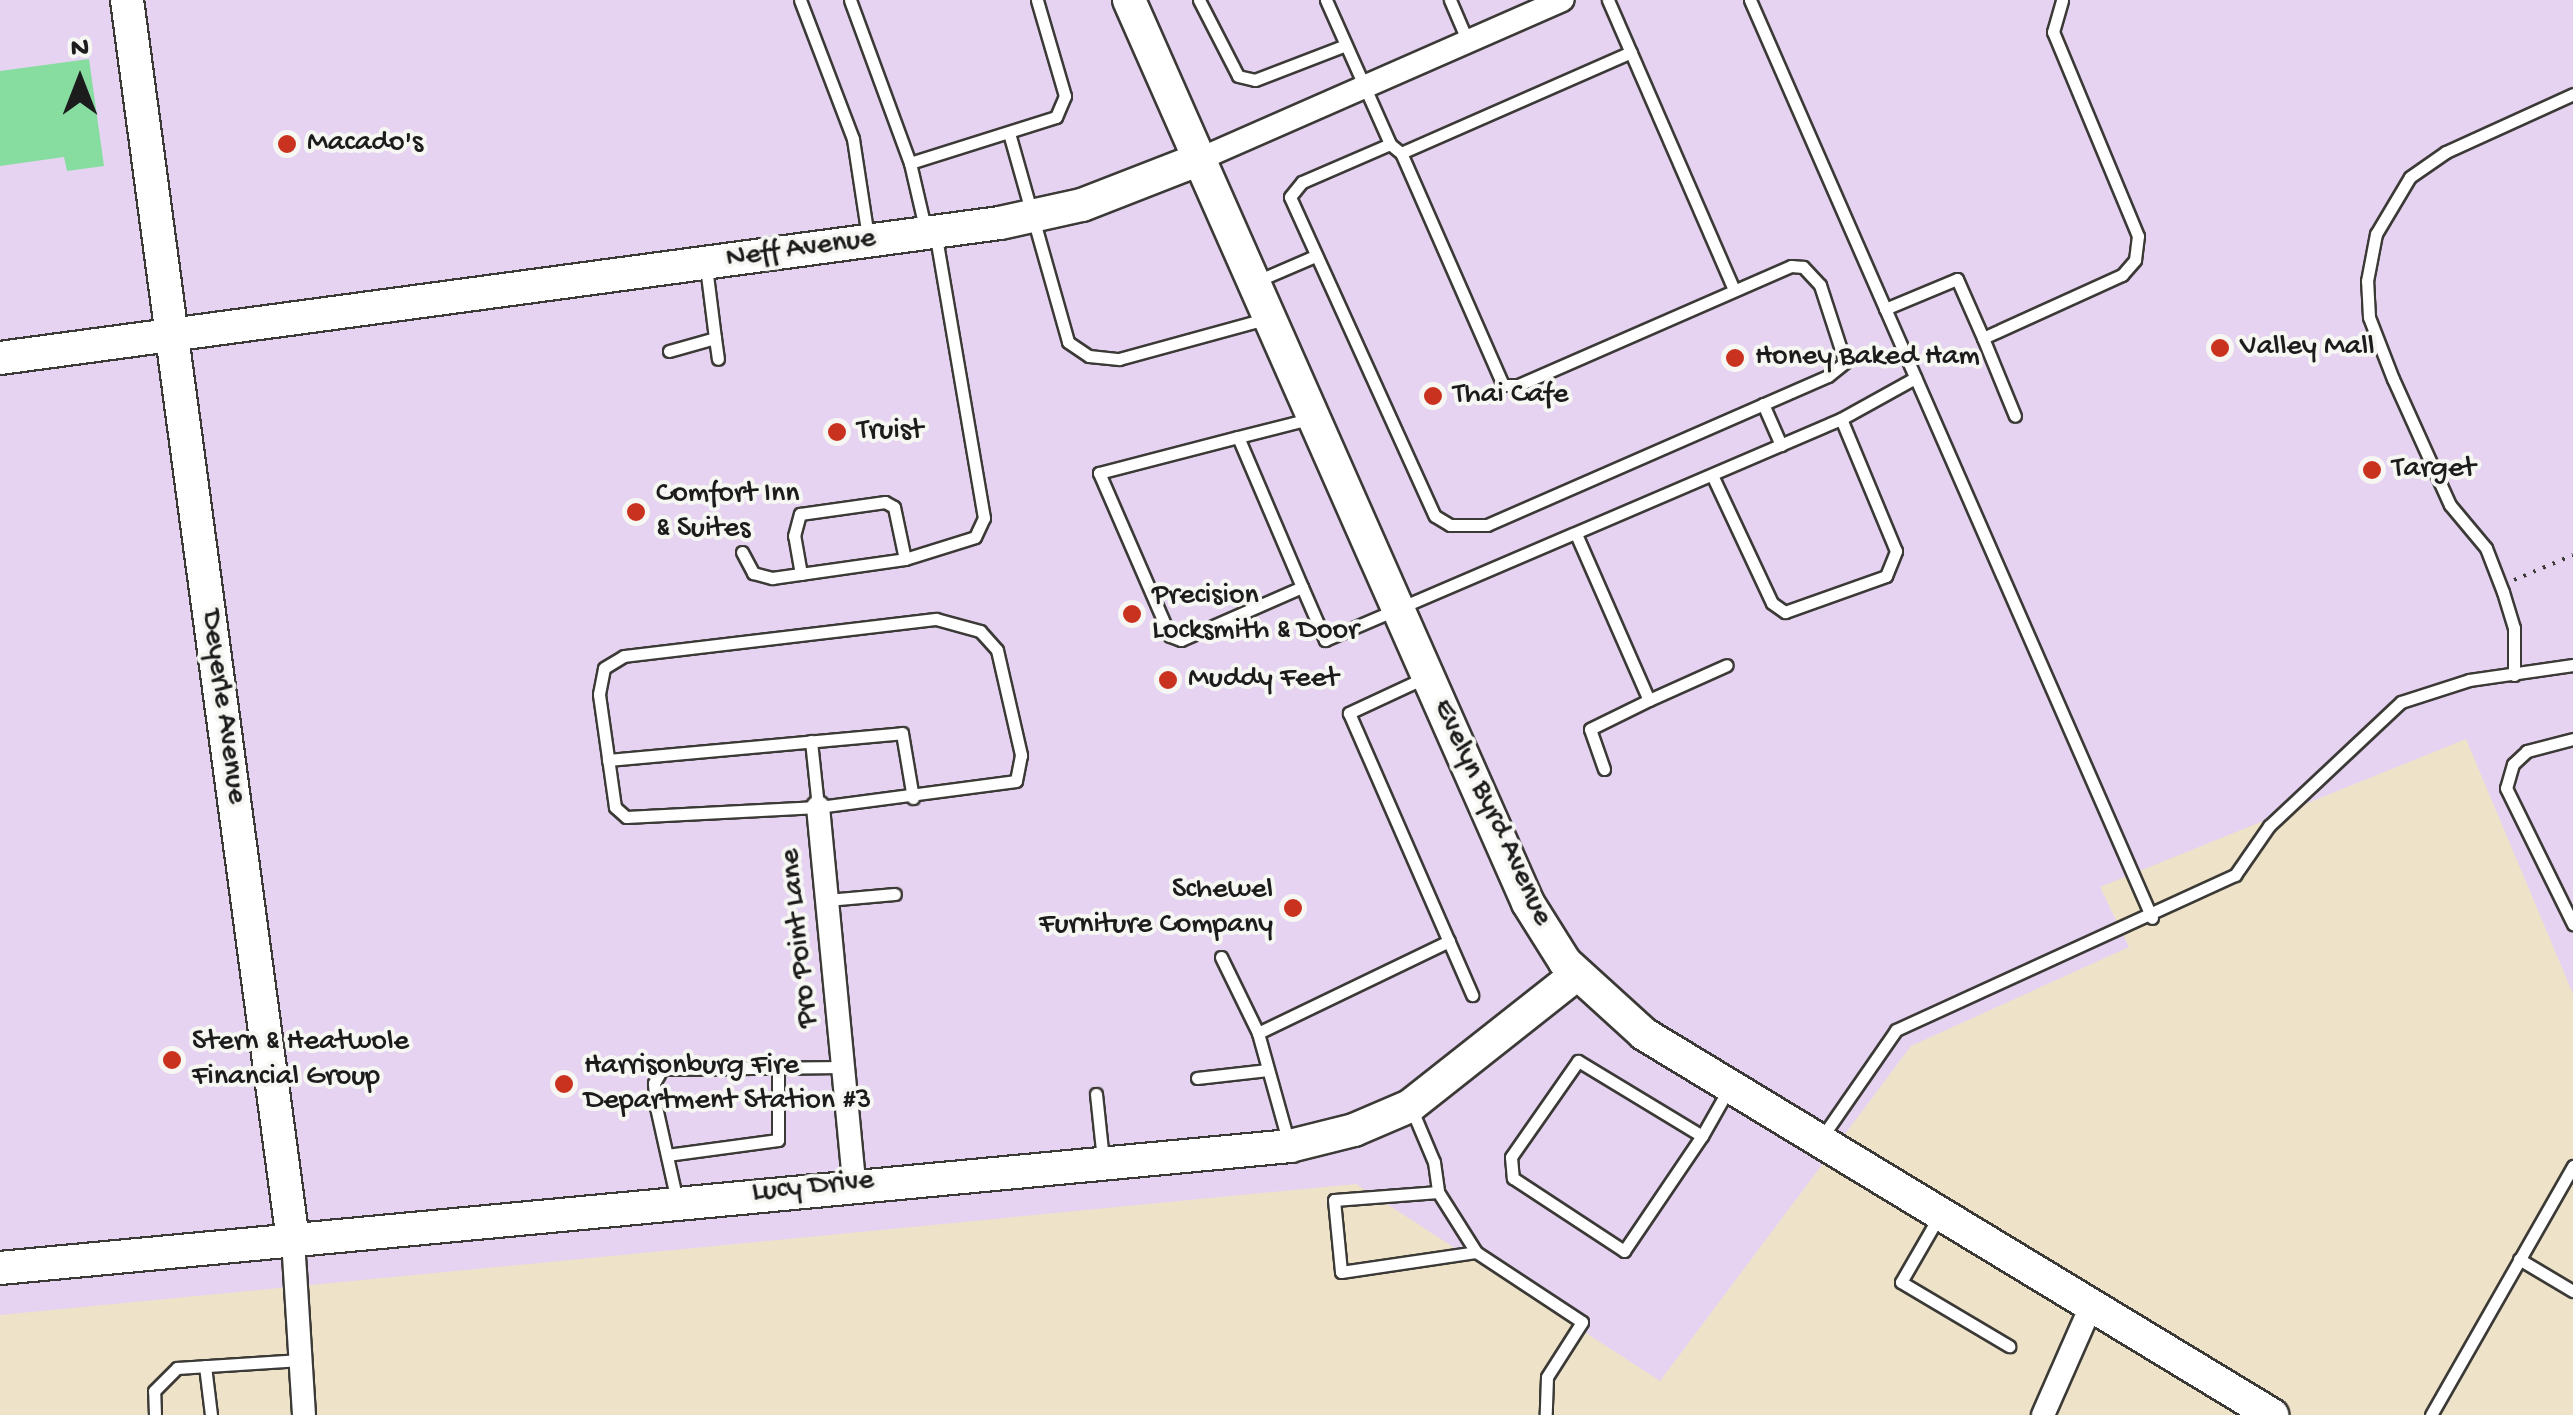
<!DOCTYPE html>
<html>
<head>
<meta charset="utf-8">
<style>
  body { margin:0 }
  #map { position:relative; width:2573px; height:1415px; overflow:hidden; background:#eee3c8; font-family:"Gochi Hand",sans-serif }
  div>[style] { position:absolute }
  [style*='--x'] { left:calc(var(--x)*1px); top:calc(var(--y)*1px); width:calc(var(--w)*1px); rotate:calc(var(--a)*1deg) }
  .built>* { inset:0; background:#e5d3f1 }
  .green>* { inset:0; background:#87dda0 }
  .path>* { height:4px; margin-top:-2px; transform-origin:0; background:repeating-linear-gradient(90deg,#3c3a36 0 2.5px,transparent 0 10.5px) }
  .roads { filter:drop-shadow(2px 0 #3c3a36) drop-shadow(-2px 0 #3c3a36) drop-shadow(0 2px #3c3a36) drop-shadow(0 -2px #3c3a36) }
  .lane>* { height:11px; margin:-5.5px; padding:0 5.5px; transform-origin:5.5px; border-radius:5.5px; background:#fff }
  .street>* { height:22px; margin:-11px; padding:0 11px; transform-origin:11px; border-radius:11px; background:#fff }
  .secondary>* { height:32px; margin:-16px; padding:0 16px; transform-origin:16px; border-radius:16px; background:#fff }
  .dots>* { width:28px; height:28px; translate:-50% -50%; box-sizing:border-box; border:5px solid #f6f6f2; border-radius:50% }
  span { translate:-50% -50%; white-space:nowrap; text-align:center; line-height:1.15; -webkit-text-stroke:8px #f6f6f2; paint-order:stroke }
  .poi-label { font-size:30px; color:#1c1c1c }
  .left { translate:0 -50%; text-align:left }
  .right { translate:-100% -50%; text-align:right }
  .street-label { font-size:30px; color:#1c1c1c }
  .north { position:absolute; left:30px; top:30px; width:100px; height:100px; -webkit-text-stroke:8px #f6f6f2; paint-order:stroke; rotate:0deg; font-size:28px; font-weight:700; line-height:40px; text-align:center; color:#1c1c1c }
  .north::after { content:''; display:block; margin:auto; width:35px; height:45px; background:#1c1c1c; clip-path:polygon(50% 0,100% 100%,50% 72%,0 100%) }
</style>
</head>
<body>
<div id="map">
  <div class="built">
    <div style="clip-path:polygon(0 0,2573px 0,2573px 994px,2466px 739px,2100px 887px,2129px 947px,1911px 1046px,1660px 1381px,1356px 1184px,0 1315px)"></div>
  </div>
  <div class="green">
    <div style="clip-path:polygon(89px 59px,104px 166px,67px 171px,64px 157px,0 166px,0 71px)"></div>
  </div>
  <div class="path">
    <div style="--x:2514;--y:580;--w:64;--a:-23"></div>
  </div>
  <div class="roads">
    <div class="lane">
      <div style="--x:800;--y:0;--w:149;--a:69.1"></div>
      <div style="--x:853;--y:139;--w:99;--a:81.3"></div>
      <div style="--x:850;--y:0;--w:174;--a:69.8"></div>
      <div style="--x:910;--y:163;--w:153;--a:-17.5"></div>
      <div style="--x:1056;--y:117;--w:23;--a:-67"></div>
      <div style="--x:1065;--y:96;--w:100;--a:-106.3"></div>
      <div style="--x:1199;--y:0;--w:85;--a:62.8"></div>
      <div style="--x:1238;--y:76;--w:17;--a:13"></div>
      <div style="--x:1255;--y:80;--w:97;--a:-21"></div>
      <div style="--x:1326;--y:0;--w:158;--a:66"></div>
      <div style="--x:1390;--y:144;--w:96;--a:156.6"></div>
      <div style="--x:1302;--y:182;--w:19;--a:129"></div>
      <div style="--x:1290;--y:197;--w:350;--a:65.6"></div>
      <div style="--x:1435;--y:516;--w:17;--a:31"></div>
      <div style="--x:1450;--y:525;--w:37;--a:0"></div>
      <div style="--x:1487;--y:525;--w:372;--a:-23.6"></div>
      <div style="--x:1828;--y:376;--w:22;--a:-39"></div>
      <div style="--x:1845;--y:362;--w:81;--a:-108"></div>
      <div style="--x:1820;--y:285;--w:25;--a:-133"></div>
      <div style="--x:1803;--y:267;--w:12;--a:-175"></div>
      <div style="--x:1791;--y:266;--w:297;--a:156.4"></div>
      <div style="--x:1519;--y:385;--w:16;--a:180"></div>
      <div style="--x:1503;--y:385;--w:253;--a:-113.7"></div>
      <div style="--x:1401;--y:153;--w:14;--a:-141"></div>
      <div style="--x:1450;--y:0;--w:46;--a:66.8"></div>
      <div style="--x:1608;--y:0;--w:316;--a:66.5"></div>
      <div style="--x:1750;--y:0;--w:1002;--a:66.35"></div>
      <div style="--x:1009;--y:133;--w:217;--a:74.2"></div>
      <div style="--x:1068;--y:342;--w:25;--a:34"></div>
      <div style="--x:1089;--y:356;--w:30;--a:6"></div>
      <div style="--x:1119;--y:359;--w:151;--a:-15.3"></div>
      <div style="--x:1401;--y:153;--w:251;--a:-23.7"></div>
      <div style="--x:910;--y:163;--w:71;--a:76.9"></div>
      <div style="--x:1257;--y:281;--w:63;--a:-23.3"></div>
      <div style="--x:1885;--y:309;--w:78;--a:-22.6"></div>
      <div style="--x:1957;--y:279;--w:64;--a:66.2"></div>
      <div style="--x:1983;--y:338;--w:153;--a:-24.4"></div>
      <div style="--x:2122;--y:275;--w:20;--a:-49"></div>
      <div style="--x:2135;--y:260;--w:24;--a:-83"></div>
      <div style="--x:2138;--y:236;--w:221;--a:-112.6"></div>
      <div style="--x:2053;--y:32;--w:33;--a:-74"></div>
      <div style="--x:715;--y:338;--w:21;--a:82"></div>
      <div style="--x:1983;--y:338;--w:84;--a:67.7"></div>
      <div style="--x:669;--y:351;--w:48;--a:-15.8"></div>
      <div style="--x:715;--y:338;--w:72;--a:-97.2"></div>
      <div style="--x:1763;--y:404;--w:45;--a:66.3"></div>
      <div style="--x:1238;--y:437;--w:163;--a:66.9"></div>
      <div style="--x:1302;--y:587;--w:132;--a:156.3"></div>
      <div style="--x:1181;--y:640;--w:12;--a:-160"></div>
      <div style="--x:1170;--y:636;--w:178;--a:-113.5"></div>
      <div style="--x:1099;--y:473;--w:144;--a:-14.5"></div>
      <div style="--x:1238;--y:437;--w:73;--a:-14.2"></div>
      <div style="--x:1712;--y:475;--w:141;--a:64.9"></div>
      <div style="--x:1772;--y:603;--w:16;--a:35"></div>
      <div style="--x:1785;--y:612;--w:107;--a:-19.6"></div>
      <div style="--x:1886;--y:576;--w:27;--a:-68"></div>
      <div style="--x:1896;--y:551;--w:143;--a:-112.6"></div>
      <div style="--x:1576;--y:534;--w:181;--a:66.3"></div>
      <div style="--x:1649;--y:700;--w:85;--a:-24.2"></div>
      <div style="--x:742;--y:552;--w:24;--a:62"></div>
      <div style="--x:753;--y:573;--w:20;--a:15"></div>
      <div style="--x:772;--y:578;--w:134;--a:-8.1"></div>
      <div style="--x:905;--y:559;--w:73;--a:-17.4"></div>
      <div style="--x:975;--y:537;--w:21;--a:-65"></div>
      <div style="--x:984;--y:518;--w:286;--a:-99.7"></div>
      <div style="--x:801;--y:574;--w:39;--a:-100"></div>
      <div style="--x:794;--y:536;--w:23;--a:-75"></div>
      <div style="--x:800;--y:514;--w:86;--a:-8"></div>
      <div style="--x:885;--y:502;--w:10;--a:29"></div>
      <div style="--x:894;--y:507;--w:53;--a:78.1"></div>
      <div style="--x:1302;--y:587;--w:58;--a:66.5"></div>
      <div style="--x:1325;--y:640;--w:561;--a:-23.19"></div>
      <div style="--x:1841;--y:419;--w:85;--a:-29"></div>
      <div style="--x:936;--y:619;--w:46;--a:15.3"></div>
      <div style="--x:980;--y:631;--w:25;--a:48"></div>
      <div style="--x:997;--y:650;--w:108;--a:77.1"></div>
      <div style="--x:1021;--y:755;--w:26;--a:101"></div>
      <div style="--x:1016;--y:781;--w:200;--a:172.5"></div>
      <div style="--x:818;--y:807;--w:192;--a:177"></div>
      <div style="--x:626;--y:817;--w:15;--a:-138"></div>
      <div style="--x:615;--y:807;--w:114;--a:-98.1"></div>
      <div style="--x:599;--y:694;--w:26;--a:-79"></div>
      <div style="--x:604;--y:668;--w:23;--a:-31"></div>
      <div style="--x:624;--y:656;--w:314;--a:-6.8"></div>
      <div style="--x:2514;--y:675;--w:47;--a:-90"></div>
      <div style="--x:2514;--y:628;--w:38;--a:-107"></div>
      <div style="--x:2503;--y:592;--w:47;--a:-111.1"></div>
      <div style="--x:2486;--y:548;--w:56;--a:-129.9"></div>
      <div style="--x:2450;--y:505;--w:138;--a:-114.3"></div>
      <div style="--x:2393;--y:379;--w:66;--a:-111.2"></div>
      <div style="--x:2369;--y:317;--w:36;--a:-93"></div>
      <div style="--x:2367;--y:281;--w:48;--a:-79.2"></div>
      <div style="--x:2376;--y:234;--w:66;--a:-59.2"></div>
      <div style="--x:2410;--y:177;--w:44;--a:-34.8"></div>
      <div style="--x:2446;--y:152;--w:140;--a:-24.5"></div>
      <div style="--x:1424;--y:678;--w:83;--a:155"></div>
      <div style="--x:1349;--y:713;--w:308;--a:66.4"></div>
      <div style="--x:2573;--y:739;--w:48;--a:165.4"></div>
      <div style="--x:2527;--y:751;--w:19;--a:137"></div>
      <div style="--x:2513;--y:764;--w:25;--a:106"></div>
      <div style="--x:2506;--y:788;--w:152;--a:63.8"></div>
      <div style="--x:811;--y:741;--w:66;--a:83.9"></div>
      <div style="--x:608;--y:760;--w:295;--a:-5.2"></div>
      <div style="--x:902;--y:733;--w:66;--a:80.4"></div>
      <div style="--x:1604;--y:769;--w:42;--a:-109.3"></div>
      <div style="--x:1590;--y:729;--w:66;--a:-26.2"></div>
      <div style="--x:827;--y:900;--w:68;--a:-5"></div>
      <div style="--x:1221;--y:957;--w:85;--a:64"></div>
      <div style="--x:1258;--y:1033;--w:212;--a:-25.7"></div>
      <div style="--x:1258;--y:1033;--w:115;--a:74.4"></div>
      <div style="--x:1197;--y:1078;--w:71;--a:-6.4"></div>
      <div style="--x:1096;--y:1094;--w:65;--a:83.9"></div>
      <div style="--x:1412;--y:1110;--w:56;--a:67.1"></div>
      <div style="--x:1434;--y:1162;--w:30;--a:82"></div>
      <div style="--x:1438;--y:1192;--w:104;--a:175.6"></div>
      <div style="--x:1334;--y:1200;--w:72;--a:84.4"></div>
      <div style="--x:1341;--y:1272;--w:136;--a:-8.4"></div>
      <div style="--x:1476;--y:1252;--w:71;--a:-122.3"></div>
      <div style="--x:1702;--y:1136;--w:145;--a:-148.8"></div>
      <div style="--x:1578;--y:1061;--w:117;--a:124.9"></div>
      <div style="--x:1511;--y:1157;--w:21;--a:85"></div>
      <div style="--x:1513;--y:1178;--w:133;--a:33.3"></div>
      <div style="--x:1624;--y:1251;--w:139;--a:-55.9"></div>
      <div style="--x:1702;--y:1136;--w:53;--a:-60.5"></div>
      <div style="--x:1822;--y:1137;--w:130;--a:-55.3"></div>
      <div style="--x:1896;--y:1030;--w:373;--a:-24.6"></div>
      <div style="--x:2235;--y:875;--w:60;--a:-55.2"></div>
      <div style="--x:2269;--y:826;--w:181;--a:-43.2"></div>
      <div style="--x:2401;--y:702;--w:71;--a:-17.9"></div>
      <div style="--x:2469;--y:680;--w:105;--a:-8.2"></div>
      <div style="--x:667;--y:1155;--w:112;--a:-7.7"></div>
      <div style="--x:778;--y:1140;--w:75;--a:-90"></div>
      <div style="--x:677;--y:1201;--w:96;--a:-102.6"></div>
      <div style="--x:656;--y:1107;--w:24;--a:-95"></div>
      <div style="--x:654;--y:1083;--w:16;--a:-60"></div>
      <div style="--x:662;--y:1069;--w:181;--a:-0.6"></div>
      <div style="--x:1938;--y:1218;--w:74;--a:120"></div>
      <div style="--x:1901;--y:1282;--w:126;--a:30.7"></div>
      <div style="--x:1476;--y:1252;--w:127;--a:33.4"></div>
      <div style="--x:1582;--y:1322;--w:65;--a:122.5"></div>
      <div style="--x:1547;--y:1377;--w:38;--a:92"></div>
      <div style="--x:2519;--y:1259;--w:63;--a:30.7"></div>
      <div style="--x:205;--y:1366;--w:49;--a:83"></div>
      <div style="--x:155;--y:1415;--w:24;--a:-92"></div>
      <div style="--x:154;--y:1391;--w:33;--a:-45"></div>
      <div style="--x:177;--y:1368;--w:124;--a:-3.7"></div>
      <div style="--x:2431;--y:1415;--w:287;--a:-60.3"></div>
    </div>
    <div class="street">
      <div style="--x:1200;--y:159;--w:396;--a:-23.7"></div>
      <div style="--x:818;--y:807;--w:379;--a:84.5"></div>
      <div style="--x:293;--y:1240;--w:175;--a:86.4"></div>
      <div style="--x:2043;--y:1415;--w:119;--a:-66.2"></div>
    </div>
    <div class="secondary">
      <div style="--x:127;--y:0;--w:1251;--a:82.38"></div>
      <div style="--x:1129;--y:0;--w:987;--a:66.16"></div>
      <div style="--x:1528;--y:903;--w:70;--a:57.9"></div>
      <div style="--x:1565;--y:962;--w:107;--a:42.3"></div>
      <div style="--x:1644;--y:1034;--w:735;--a:31.24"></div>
      <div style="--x:0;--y:358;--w:1009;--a:-7.69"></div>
      <div style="--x:1000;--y:223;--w:84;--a:-12.4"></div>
      <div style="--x:1082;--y:205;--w:127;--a:-21.3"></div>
      <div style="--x:0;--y:1268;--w:1296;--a:-5.4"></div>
      <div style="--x:1290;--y:1146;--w:66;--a:-14"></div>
      <div style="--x:1354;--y:1130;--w:61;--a:-23.2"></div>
      <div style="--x:1410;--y:1106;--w:211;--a:-38.3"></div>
    </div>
  </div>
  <div class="dots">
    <div style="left:287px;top:144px;background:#c8321e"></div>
    <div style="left:2220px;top:348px;background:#c8321e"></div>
    <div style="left:1735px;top:358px;background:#c8321e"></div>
    <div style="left:1433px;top:396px;background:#c8321e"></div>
    <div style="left:837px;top:432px;background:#c8321e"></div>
    <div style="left:2372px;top:470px;background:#c8321e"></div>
    <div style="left:636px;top:512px;background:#c8321e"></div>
    <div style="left:1132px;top:614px;background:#c8321e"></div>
    <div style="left:1168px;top:680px;background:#c8321e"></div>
    <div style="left:1293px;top:908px;background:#c8321e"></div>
    <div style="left:172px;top:1060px;background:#c8321e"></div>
    <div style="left:564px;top:1084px;background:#c8321e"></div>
  </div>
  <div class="poi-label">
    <span class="left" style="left:307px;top:144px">Macado's</span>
    <span class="left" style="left:2240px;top:348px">Valley Mall</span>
    <span class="left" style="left:1755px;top:358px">Honey Baked Ham</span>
    <span class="left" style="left:1453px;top:396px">Thai Cafe</span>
    <span class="left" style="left:857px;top:432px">Truist</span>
    <span class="left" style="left:2392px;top:470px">Target</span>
    <span class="left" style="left:656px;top:512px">Comfort Inn<br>&amp; Suites</span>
    <span class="left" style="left:1152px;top:614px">Precision<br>Locksmith &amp; Door</span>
    <span class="left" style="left:1188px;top:680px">Muddy Feet</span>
    <span class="right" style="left:1273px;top:908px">Schewel<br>Furniture Company</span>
    <span class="left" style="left:192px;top:1060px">Stern &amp; Heatwole<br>Financial Group</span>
    <span class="left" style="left:584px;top:1084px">Harrisonburg Fire<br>Department Station #3</span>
  </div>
  <div class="street-label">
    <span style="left:801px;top:250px;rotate:-8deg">Neff Avenue</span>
    <span style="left:222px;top:707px;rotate:82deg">Deyerle Avenue</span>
    <span style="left:1491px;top:813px;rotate:65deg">Evelyn Byrd Avenue</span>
    <span style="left:801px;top:938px;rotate:-96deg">Pro Point Lane</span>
    <span style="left:813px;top:1188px;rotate:-6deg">Lucy Drive</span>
  </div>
  <div class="north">N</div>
</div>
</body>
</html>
